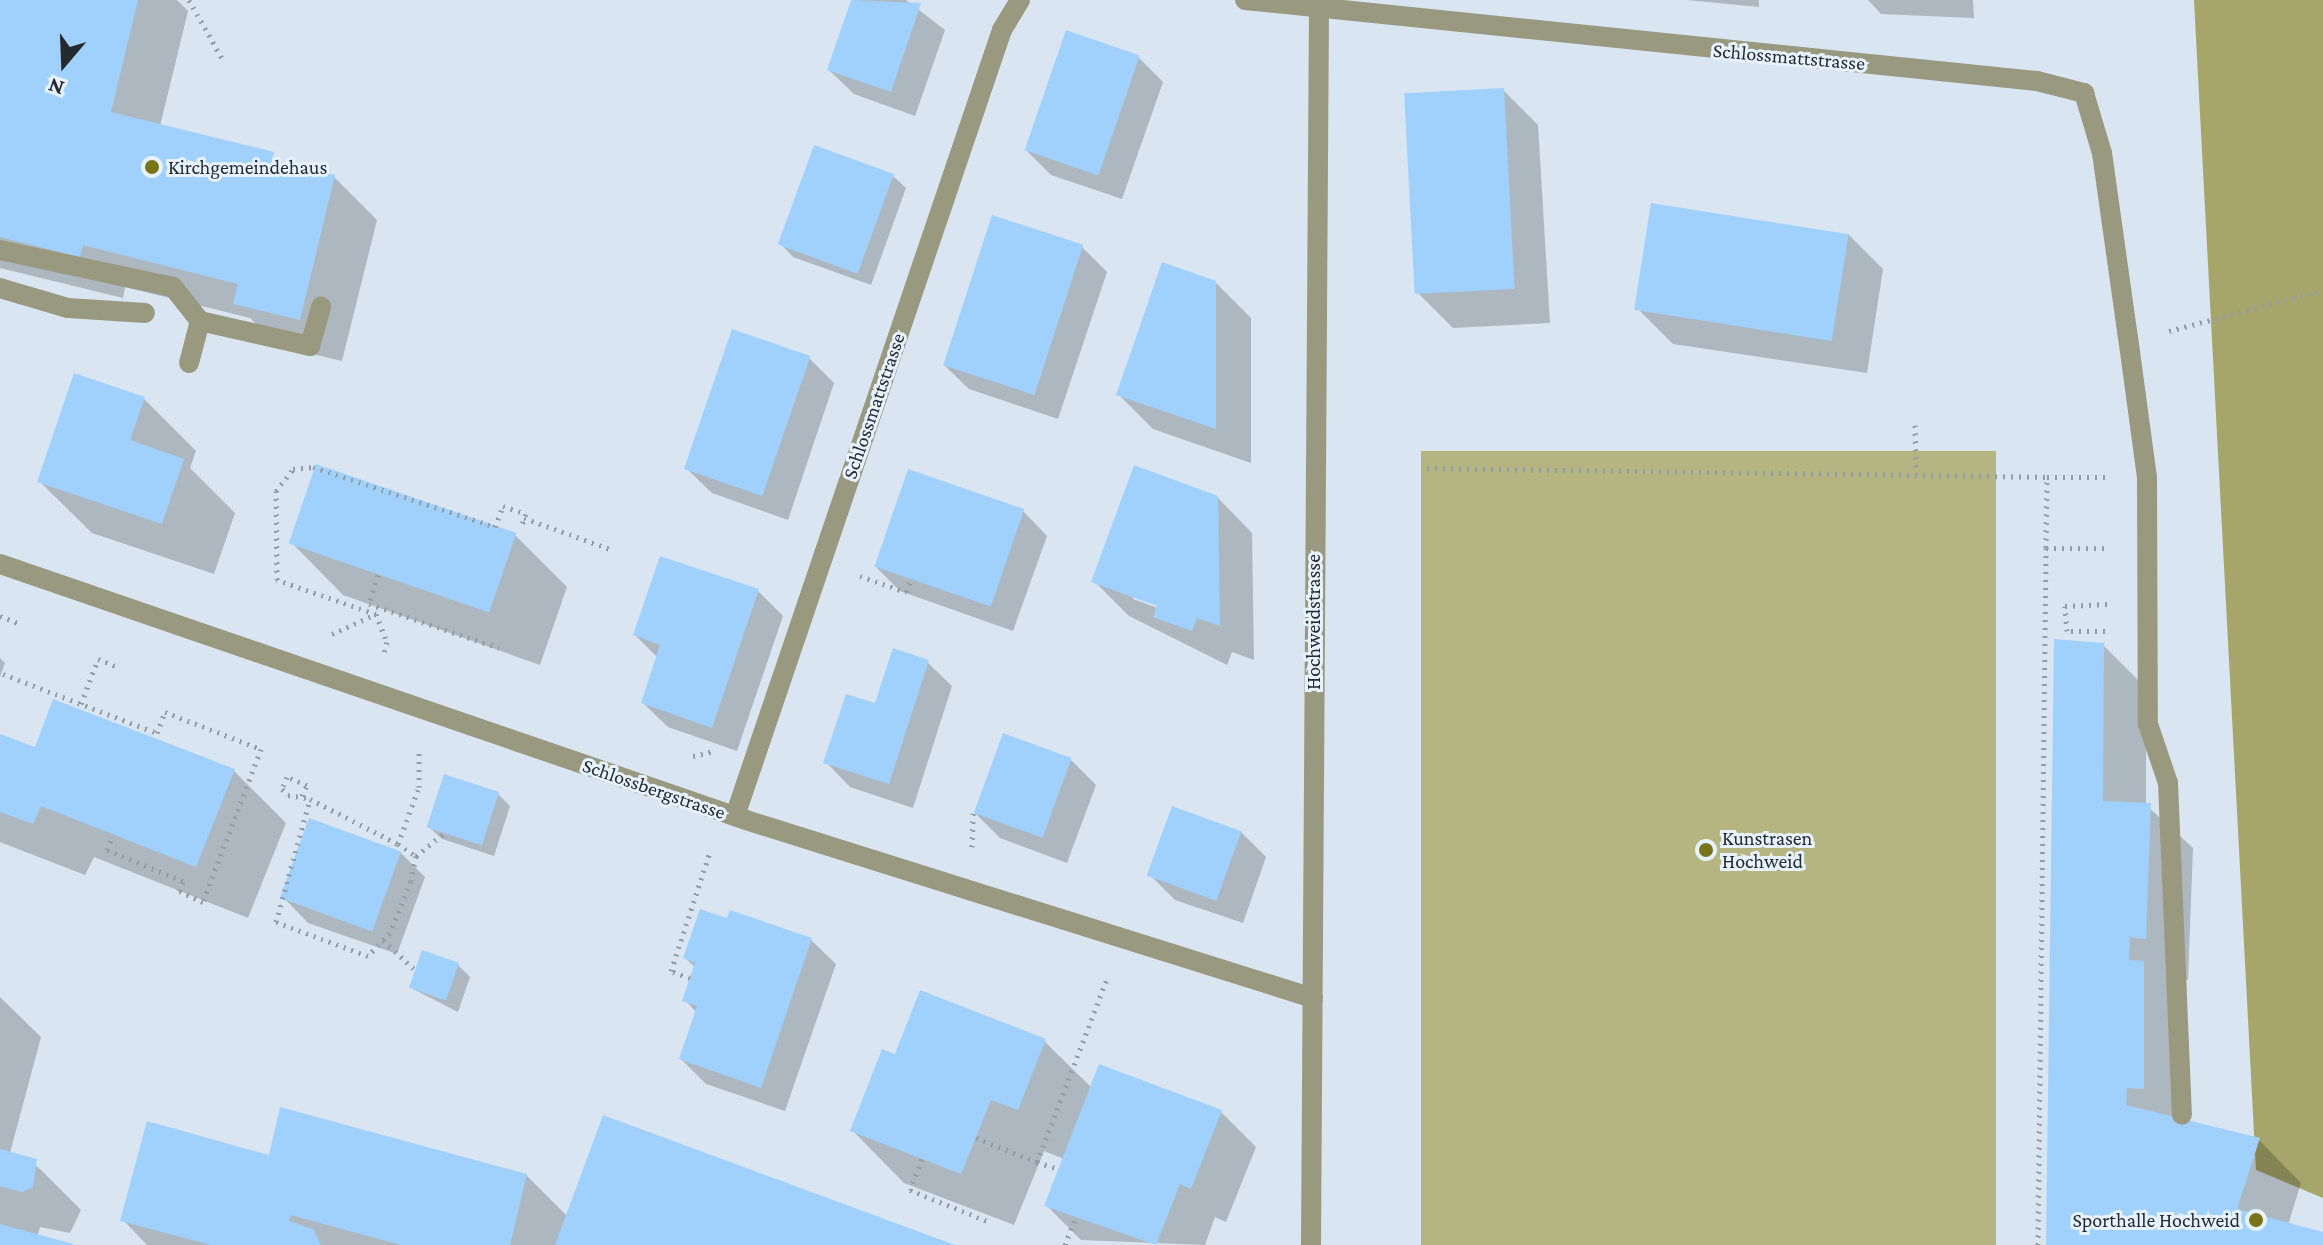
<!DOCTYPE html>
<html>
<head>
<meta charset="utf-8">
<style>
  body { margin:0 }
  #map { position:relative; width:2323px; height:1245px; overflow:hidden; background:#d9e5f1; font-family:"Crimson Pro",serif }
  div>[style] { position:absolute }
  [style*='--x'] { left:calc(var(--x)*1px); top:calc(var(--y)*1px); width:calc(var(--w)*1px); rotate:calc(var(--a)*1deg) }
  .green>* { inset:0; background:#b5b582; transform-origin:0 0 }
  .forest>* { inset:0; background:#a6a56a }
  .shadow>* { inset:0; background:#0003 }
  .building>* { inset:0; background:#a0d1fc; transform-origin:0 0 }
  .path>* { height:5px; margin-top:-2.5px; transform-origin:0; background:repeating-linear-gradient(90deg,#939da5 0 2px,transparent 0 8px) }
  .lane>* { height:20px; margin:-10px; padding:0 10px; transform-origin:10px; border-radius:10px; background:#999980 }
  .street>* { height:20px; margin:-10px; padding:0 10px; transform-origin:10px; border-radius:10px; background:#999980 }
  .dots>* { width:22px; height:22px; translate:-50% -50%; box-sizing:border-box; border:4px solid #e6f3ff; border-radius:50% }
  span { translate:-50% -50%; white-space:nowrap; text-align:center; line-height:1.15; -webkit-text-stroke:6px #e6f3ff; paint-order:stroke }
  .street-label { font-size:20px; color:#252a2e }
  .poi-label { font-size:20px; color:#252a2e }
  .left { translate:0 -50%; text-align:left }
  .right { translate:-100% -50%; text-align:right }
  .north { position:absolute; left:24px; top:24px; width:80px; height:80px; -webkit-text-stroke:6px #e6f3ff; paint-order:stroke; rotate:199deg; font-size:22px; font-weight:700; line-height:32px; text-align:center; color:#252a2e }
  .north::after { content:''; display:block; margin:auto; width:28px; height:36px; background:#252a2e; clip-path:polygon(50% 0,100% 100%,50% 72%,0 100%) }
</style>
</head>
<body>
<div id="map">
  <div class="green">
    <div style="left:1421px;top:451px;width:575px;height:794px"></div>
  </div>
  <div class="forest">
    <div style="clip-path:polygon(2194px 0,2323px 0,2323px 1198px,2256px 1170px)"></div>
  </div>
  <div class="shadow">
    <div style="clip-path:polygon(0 0,177px 0,188px 11px,160px 126px,334px 177px,377px 220px,342px 361px,278px 346px,250px 318px,125px 287px,123px 298px,0 268px)"></div>
    <div style="clip-path:polygon(853px 0,906px 0,945px 30px,915px 116px,854px 94px,829px 70px)"></div>
    <div style="clip-path:polygon(1686px 0,1759px 0,1759px 7px)"></div>
    <div style="clip-path:polygon(1868px 0,1973px 0,1974px 18px,1881px 14px)"></div>
    <div style="clip-path:polygon(1138px 57px,1163px 82px,1122px 199px,1051px 175px,1026px 150px)"></div>
    <div style="clip-path:polygon(1503px 90px,1538px 125px,1550px 323px,1453px 328px,1418px 293px)"></div>
    <div style="clip-path:polygon(893px 176px,906px 188px,871px 285px,793px 257px,781px 244px)"></div>
    <div style="clip-path:polygon(1848px 234px,1883px 269px,1867px 373px,1673px 344px,1638px 309px)"></div>
    <div style="clip-path:polygon(1082px 247px,1107px 272px,1058px 419px,969px 389px,944px 365px)"></div>
    <div style="clip-path:polygon(1215px 282px,1251px 318px,1251px 463px,1153px 429px,1118px 394px)"></div>
    <div style="clip-path:polygon(809px 358px,834px 383px,788px 520px,712px 493px,687px 469px)"></div>
    <div style="clip-path:polygon(144px 399px,196px 451px,190px 468px,235px 513px,214px 574px,92px 533px,39px 481px)"></div>
    <div style="clip-path:polygon(evenodd,1217px 497px,1252px 533px,1254px 660px,1232px 652px,1227px 665px,1129px 616px,1094px 581px,1217px 497px,1133px 595px,1167px 607px,1166px 611px,1133px 599px,1133px 595px)"></div>
    <div style="clip-path:polygon(1023px 511px,1047px 536px,1013px 631px,900px 591px,875px 566px)"></div>
    <div style="clip-path:polygon(515px 535px,567px 587px,540px 665px,343px 595px,291px 542px)"></div>
    <div style="clip-path:polygon(758px 591px,783px 616px,737px 751px,668px 727px,643px 703px,658px 658px,635px 635px)"></div>
    <div style="clip-path:polygon(2103px 645px,2146px 688px,2146px 805px,2193px 848px,2188px 980px,2172px 979px,2186px 1122px,2259px 1140px,2301px 1183px,2288px 1225px,2323px 1234px,2323px 1245px,2048px 1245px)"></div>
    <div style="clip-path:polygon(0 658px,5px 663px,0 677px)"></div>
    <div style="clip-path:polygon(927px 662px,952px 686px,913px 808px,850px 787px,826px 762px)"></div>
    <div style="clip-path:polygon(0 736px,37px 749px,234px 771px,286px 823px,248px 918px,94px 857px,85px 875px,0 842px)"></div>
    <div style="clip-path:polygon(1071px 760px,1096px 785px,1067px 863px,1000px 838px,975px 813px)"></div>
    <div style="clip-path:polygon(498px 794px,510px 806px,494px 856px,442px 839px,429px 827px)"></div>
    <div style="clip-path:polygon(1241px 832px,1266px 857px,1243px 923px,1175px 900px,1150px 875px)"></div>
    <div style="clip-path:polygon(400px 852px,425px 877px,397px 954px,308px 923px,284px 898px)"></div>
    <div style="clip-path:polygon(728px 921px,811px 940px,836px 964px,785px 1111px,706px 1084px,681px 1059px,697px 1013px,685px 1000px,696px 968px,685px 958px)"></div>
    <div style="clip-path:polygon(458px 965px,470px 977px,458px 1012px,411px 988px)"></div>
    <div style="clip-path:polygon(0 997px,41px 1037px,10px 1153px,38px 1167px,81px 1210px,70px 1233px,40px 1227px,37px 1237px,69px 1245px,0 1245px)"></div>
    <div style="clip-path:polygon(1044px 1041px,1092px 1088px,1221px 1112px,1256px 1147px,1226px 1222px,1215px 1217px,1205px 1245px,1081px 1240px,1046px 1205px,1064px 1159px,1044px 1151px,1014px 1225px,904px 1183px,852px 1130px,896px 1057px)"></div>
    <div style="clip-path:polygon(270px 1157px,526px 1175px,568px 1217px,951px 1245px,147px 1245px,123px 1220px)"></div>
  </div>
  <div class="building">
    <div style="clip-path:polygon(0 0,138px 0,111px 112px,274px 152px,272px 160px,335px 175px,300px 320px,233px 304px,238px 284px,83px 245px,80px 257px,0 237px)"></div>
    <div style="clip-path:polygon(851px 0,921px 3px,891px 92px,827px 70px)"></div>
    <div style="left:1066px;top:30px;width:78px;height:127px;rotate:19deg"></div>
    <div style="left:1504px;top:88px;width:201px;height:100px;rotate:87deg"></div>
    <div style="left:814px;top:145px;width:85px;height:106px;rotate:20deg"></div>
    <div style="left:1651px;top:203px;width:200px;height:108px;rotate:9deg"></div>
    <div style="left:992px;top:215px;width:96px;height:158px;rotate:18deg"></div>
    <div style="clip-path:polygon(1162px 262px,1216px 281px,1216px 429px,1116px 395px)"></div>
    <div style="left:732px;top:329px;width:83px;height:148px;rotate:19deg"></div>
    <div style="clip-path:polygon(74px 373px,145px 397px,130px 440px,184px 459px,162px 524px,37px 482px)"></div>
    <div style="left:316px;top:464px;width:212px;height:84px;rotate:19deg"></div>
    <div style="clip-path:polygon(1134px 465px,1218px 496px,1220px 626px,1197px 618px,1192px 631px,1153px 617px,1157px 606px,1091px 582px)"></div>
    <div style="left:908px;top:469px;width:123px;height:103px;rotate:19deg"></div>
    <div style="clip-path:polygon(660px 556px,759px 589px,712px 728px,641px 703px,660px 645px,633px 635px)"></div>
    <div style="clip-path:polygon(2054px 639px,2104px 643px,2103px 801px,2151px 803px,2146px 939px,2130px 937px,2129px 960px,2144px 961px,2144px 1089px,2127px 1088px,2126px 1105px,2260px 1138px,2237px 1209px,2323px 1232px,2323px 1245px,2046px 1245px)"></div>
    <div style="clip-path:polygon(893px 648px,929px 660px,889px 784px,823px 763px,846px 694px,875px 703px)"></div>
    <div style="clip-path:polygon(53px 699px,235px 769px,196px 867px,41px 806px,33px 824px,0 812px,0 734px,35px 747px)"></div>
    <div style="left:1003px;top:733px;width:73px;height:85px;rotate:20deg"></div>
    <div style="left:444px;top:774px;width:58px;height:56px;rotate:18deg"></div>
    <div style="left:1172px;top:806px;width:74px;height:74px;rotate:20deg"></div>
    <div style="left:309px;top:818px;width:98px;height:85px;rotate:20deg"></div>
    <div style="clip-path:polygon(700px 909px,727px 918px,730px 910px,812px 938px,761px 1088px,679px 1059px,697px 1006px,682px 1001px,695px 963px,683px 958px)"></div>
    <div style="left:422px;top:950px;width:39px;height:40px;rotate:19deg"></div>
    <div style="clip-path:polygon(920px 990px,1046px 1039px,1018px 1110px,991px 1100px,961px 1174px,850px 1131px,882px 1049px,895px 1054px)"></div>
    <div style="clip-path:polygon(1099px 1064px,1222px 1110px,1191px 1189px,1180px 1184px,1156px 1245px,1044px 1206px)"></div>
    <div style="clip-path:polygon(280px 1107px,527px 1174px,510px 1245px,401px 1245px,291px 1215px,289px 1221px,313px 1229px,321px 1245px,211px 1245px,120px 1221px,147px 1121px,269px 1155px)"></div>
    <div style="clip-path:polygon(603px 1115px,955px 1245px,555px 1245px)"></div>
    <div style="clip-path:polygon(0 1149px,37px 1159px,33px 1187px,22px 1192px,0 1186px)"></div>
    <div style="clip-path:polygon(0 1224px,73px 1244px,73px 1245px,0 1245px)"></div>
  </div>
  <div class="path">
    <div style="--x:189;--y:0;--w:69;--a:60.5"></div>
    <div style="--x:2169;--y:331;--w:159;--a:-14.9"></div>
    <div style="--x:1915;--y:425;--w:49;--a:88.8"></div>
    <div style="--x:1427;--y:468;--w:620;--a:0.83"></div>
    <div style="--x:524;--y:518;--w:91;--a:19.8"></div>
    <div style="--x:2046;--y:548;--w:71;--a:-89.2"></div>
    <div style="--x:2047;--y:477;--w:59;--a:0"></div>
    <div style="--x:378;--y:575;--w:30;--a:107"></div>
    <div style="--x:369;--y:604;--w:137;--a:18.7"></div>
    <div style="--x:860;--y:576;--w:49;--a:19.2"></div>
    <div style="--x:906;--y:592;--w:13;--a:-67"></div>
    <div style="--x:376;--y:614;--w:105;--a:-161"></div>
    <div style="--x:277;--y:580;--w:89;--a:-90.6"></div>
    <div style="--x:276;--y:491;--w:28;--a:-52"></div>
    <div style="--x:293;--y:469;--w:20;--a:-6"></div>
    <div style="--x:313;--y:467;--w:192;--a:18.2"></div>
    <div style="--x:495;--y:527;--w:22;--a:-69"></div>
    <div style="--x:503;--y:506;--w:24;--a:19"></div>
    <div style="--x:526;--y:514;--w:14;--a:111"></div>
    <div style="--x:376;--y:614;--w:30;--a:69"></div>
    <div style="--x:387;--y:642;--w:11;--a:105"></div>
    <div style="--x:0;--y:616;--w:22;--a:21"></div>
    <div style="--x:2105;--y:631;--w:38;--a:180"></div>
    <div style="--x:2067;--y:631;--w:25;--a:-95"></div>
    <div style="--x:2065;--y:606;--w:43;--a:-2.7"></div>
    <div style="--x:332;--y:634;--w:48;--a:-24.4"></div>
    <div style="--x:3;--y:674;--w:165;--a:21"></div>
    <div style="--x:157;--y:733;--w:22;--a:-69"></div>
    <div style="--x:165;--y:712;--w:103;--a:21.1"></div>
    <div style="--x:261;--y:749;--w:164;--a:110.8"></div>
    <div style="--x:203;--y:902;--w:26;--a:-155"></div>
    <div style="--x:179;--y:891;--w:11;--a:-68"></div>
    <div style="--x:183;--y:881;--w:82;--a:-157.8"></div>
    <div style="--x:107;--y:850;--w:16;--a:-68"></div>
    <div style="--x:81;--y:704;--w:48;--a:-69.3"></div>
    <div style="--x:98;--y:659;--w:22;--a:22"></div>
    <div style="--x:693;--y:756;--w:22;--a:-13"></div>
    <div style="--x:302;--y:796;--w:12;--a:-66"></div>
    <div style="--x:307;--y:785;--w:22;--a:-158"></div>
    <div style="--x:287;--y:777;--w:13;--a:113"></div>
    <div style="--x:282;--y:789;--w:8;--a:45"></div>
    <div style="--x:288;--y:795;--w:22;--a:10"></div>
    <div style="--x:398;--y:844;--w:22;--a:34"></div>
    <div style="--x:416;--y:856;--w:25;--a:101"></div>
    <div style="--x:411;--y:881;--w:56;--a:112"></div>
    <div style="--x:390;--y:933;--w:32;--a:134"></div>
    <div style="--x:368;--y:956;--w:98;--a:-159.7"></div>
    <div style="--x:276;--y:922;--w:128;--a:-74.5"></div>
    <div style="--x:310;--y:799;--w:99;--a:27.1"></div>
    <div style="--x:398;--y:844;--w:61;--a:-69.8"></div>
    <div style="--x:419;--y:787;--w:38;--a:-90"></div>
    <div style="--x:972;--y:847;--w:34;--a:-88"></div>
    <div style="--x:416;--y:856;--w:36;--a:-39"></div>
    <div style="--x:383;--y:940;--w:44;--a:43.2"></div>
    <div style="--x:690;--y:978;--w:20;--a:-160"></div>
    <div style="--x:671;--y:971;--w:125;--a:-71.9"></div>
    <div style="--x:976;--y:1138;--w:66;--a:21.5"></div>
    <div style="--x:1037;--y:1162;--w:199;--a:-69.1"></div>
    <div style="--x:922;--y:1159;--w:33;--a:111"></div>
    <div style="--x:910;--y:1190;--w:83;--a:21.9"></div>
    <div style="--x:1037;--y:1162;--w:22;--a:18"></div>
    <div style="--x:1065;--y:1245;--w:28;--a:-69"></div>
    <div style="--x:2038;--y:1245;--w:697;--a:-89.34"></div>
    <div style="--x:2046;--y:548;--w:61;--a:0"></div>
  </div>
  <div class="lane">
    <div style="--x:0;--y:250;--w:177;--a:12.1"></div>
    <div style="--x:173;--y:287;--w:43;--a:51.5"></div>
    <div style="--x:200;--y:321;--w:113;--a:12.8"></div>
    <div style="--x:310;--y:346;--w:41;--a:-74.2"></div>
    <div style="--x:0;--y:288;--w:71;--a:16.4"></div>
    <div style="--x:68;--y:308;--w:77;--a:3.7"></div>
    <div style="--x:2128;--y:337;--w:142;--a:82.3"></div>
    <div style="--x:2147;--y:478;--w:246;--a:89.8"></div>
    <div style="--x:2148;--y:724;--w:62;--a:71.3"></div>
    <div style="--x:2168;--y:783;--w:332;--a:87.6"></div>
    <div style="--x:189;--y:363;--w:43;--a:-75.3"></div>
  </div>
  <div class="street">
    <div style="--x:1245;--y:0;--w:796;--a:5.84"></div>
    <div style="--x:2037;--y:81;--w:49;--a:14.3"></div>
    <div style="--x:2084;--y:93;--w:63;--a:73.3"></div>
    <div style="--x:2102;--y:153;--w:186;--a:82"></div>
    <div style="--x:0;--y:564;--w:789;--a:18.94"></div>
    <div style="--x:746;--y:820;--w:594;--a:17.43"></div>
    <div style="--x:735;--y:816;--w:830;--a:-71.24"></div>
    <div style="--x:1002;--y:30;--w:35;--a:-59"></div>
    <div style="--x:1311;--y:1245;--w:1245;--a:-89.63"></div>
  </div>
  <div class="dots">
    <div style="left:152px;top:167px;background:#787419"></div>
    <div style="left:1706px;top:850px;background:#787419"></div>
    <div style="left:2256px;top:1220px;background:#787419"></div>
  </div>
  <div class="street-label">
    <span style="left:1789px;top:57px;rotate:5deg">Schlossmattstrasse</span>
    <span style="left:874px;top:406px;rotate:-71deg">Schlossmattstrasse</span>
    <span style="left:1313px;top:622px;rotate:-90deg">Hochweidstrasse</span>
    <span style="left:654px;top:789px;rotate:19deg">Schlossbergstrasse</span>
  </div>
  <div class="poi-label">
    <span class="left" style="left:168px;top:167px">Kirchgemeindehaus</span>
    <span class="left" style="left:1722px;top:850px">Kunstrasen<br>Hochweid</span>
    <span class="right" style="left:2240px;top:1220px">Sporthalle Hochweid</span>
  </div>
  <div class="north">N</div>
</div>
</body>
</html>
